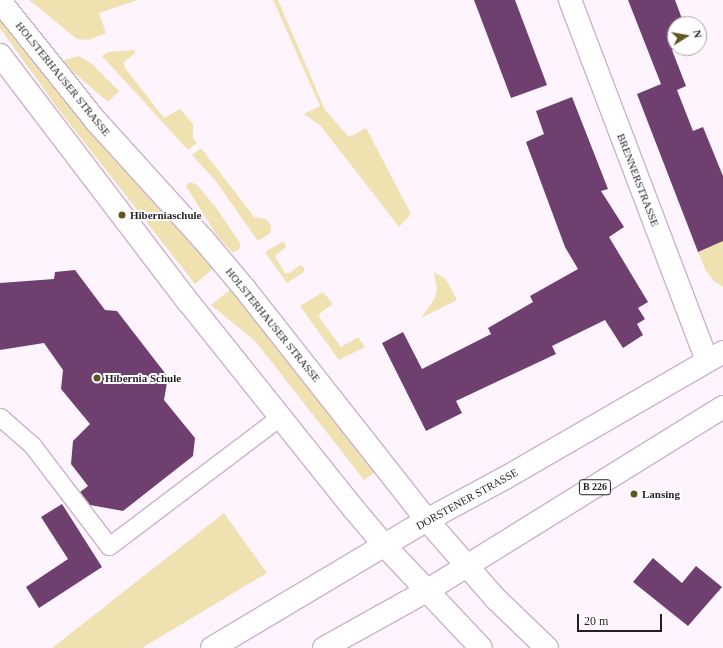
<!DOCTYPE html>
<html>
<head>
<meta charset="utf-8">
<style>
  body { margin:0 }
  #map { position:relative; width:723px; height:648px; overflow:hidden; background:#fef4fe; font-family:Georgia,serif }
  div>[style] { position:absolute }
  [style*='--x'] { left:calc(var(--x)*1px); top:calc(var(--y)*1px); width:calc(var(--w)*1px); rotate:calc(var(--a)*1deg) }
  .green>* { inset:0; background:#efe1b0 }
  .building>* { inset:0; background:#6e3f6f }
  .roads { filter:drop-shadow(1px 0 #cab4ca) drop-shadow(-1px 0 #cab4ca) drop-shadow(0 1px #cab4ca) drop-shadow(0 -1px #cab4ca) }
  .lane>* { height:17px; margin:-8.5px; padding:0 8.5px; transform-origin:8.5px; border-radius:8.5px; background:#fff }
  .street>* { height:22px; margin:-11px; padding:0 11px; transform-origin:11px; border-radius:11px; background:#fff }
  .secondary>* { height:22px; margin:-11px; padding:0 11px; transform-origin:11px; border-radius:11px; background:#fff }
  .primary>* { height:22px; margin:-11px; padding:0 11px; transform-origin:11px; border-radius:11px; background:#fff }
  .dots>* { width:11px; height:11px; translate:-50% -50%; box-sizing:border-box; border:2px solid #fff; border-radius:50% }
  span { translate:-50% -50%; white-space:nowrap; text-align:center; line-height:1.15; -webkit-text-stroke:4px #fff; paint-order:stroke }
  .shield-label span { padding:1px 3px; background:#fff; border:1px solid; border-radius:3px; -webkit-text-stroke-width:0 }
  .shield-label { font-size:10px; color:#271f27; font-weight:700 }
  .street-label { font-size:11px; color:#271f27 }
  .poi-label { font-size:11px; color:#271f27; font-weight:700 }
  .left { translate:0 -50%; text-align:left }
  .north { position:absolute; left:667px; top:16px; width:40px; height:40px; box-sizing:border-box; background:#fff; border:1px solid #a9a5a9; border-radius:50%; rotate:79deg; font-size:11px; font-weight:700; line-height:16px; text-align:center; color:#271f27 }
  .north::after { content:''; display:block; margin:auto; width:14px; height:18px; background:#645623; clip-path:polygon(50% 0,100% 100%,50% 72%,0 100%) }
  .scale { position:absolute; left:577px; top:614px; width:85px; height:18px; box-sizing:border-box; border:2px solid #271f27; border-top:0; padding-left:5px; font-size:12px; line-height:14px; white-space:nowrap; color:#271f27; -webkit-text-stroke:3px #fff; paint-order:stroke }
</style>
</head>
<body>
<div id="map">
  <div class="green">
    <div style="clip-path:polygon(29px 0,138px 0,99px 13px,106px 33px,88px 40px,77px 39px)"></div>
    <div style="clip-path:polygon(273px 0,278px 0,325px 110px,349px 137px,366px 128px,411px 214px,399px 227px,320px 125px,304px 114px,320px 106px)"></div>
    <div style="clip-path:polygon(0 14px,214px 268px,195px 284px,59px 110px,0 28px)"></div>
    <div style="clip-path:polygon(135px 50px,135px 53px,124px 62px,125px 68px,164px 118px,180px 109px,193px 124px,193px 138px,197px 143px,188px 150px,102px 56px,108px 52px)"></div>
    <div style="clip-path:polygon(79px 56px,92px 64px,119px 91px,108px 102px,60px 61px)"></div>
    <div style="clip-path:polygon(201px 148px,254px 217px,266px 219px,271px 226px,270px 233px,258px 241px,215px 180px,192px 155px)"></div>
    <div style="clip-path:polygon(190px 182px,197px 185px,217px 209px,240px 243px,240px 248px,233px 253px,217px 236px,186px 186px)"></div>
    <div style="clip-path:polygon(284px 241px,286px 247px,275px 256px,285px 273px,290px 273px,300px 265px,304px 267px,304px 272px,287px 283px,265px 252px)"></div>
    <div style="clip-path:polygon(723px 241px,723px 287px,714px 281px,706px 271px,698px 252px)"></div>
    <div style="clip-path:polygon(434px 272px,446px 279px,457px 300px,421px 318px,435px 298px,437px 289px)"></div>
    <div style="clip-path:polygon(231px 289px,375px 472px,364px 480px,256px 342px,211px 305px)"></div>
    <div style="clip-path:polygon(323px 292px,333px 304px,320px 313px,319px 317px,341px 347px,358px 337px,365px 347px,339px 360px,300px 306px)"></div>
    <div style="clip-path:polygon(224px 513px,267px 573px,142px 648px,52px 648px)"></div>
  </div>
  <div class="building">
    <div style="clip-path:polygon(474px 0,515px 0,547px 85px,511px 98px)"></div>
    <div style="clip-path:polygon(628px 0,675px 0,684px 24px,675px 24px,676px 48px,672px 50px,686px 86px,677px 90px,693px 131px,703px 127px,723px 176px,723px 241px,698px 252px,637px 94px,661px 84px)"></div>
    <div style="clip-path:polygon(572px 97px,608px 189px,601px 191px,624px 227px,609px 237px,648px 302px,638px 308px,645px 319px,637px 324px,643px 335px,623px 348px,605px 320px,552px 346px,556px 354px,456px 401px,462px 413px,426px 431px,382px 343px,403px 332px,422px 369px,491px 334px,488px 328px,533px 302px,530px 296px,578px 269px,565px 247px,526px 142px,544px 134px,536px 111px)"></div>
    <div style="clip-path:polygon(75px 270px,105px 310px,117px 311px,168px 377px,164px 400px,195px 438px,193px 456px,123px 511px,90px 505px,80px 492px,88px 486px,71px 464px,73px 441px,90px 424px,61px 389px,63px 370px,44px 343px,0 350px,0 283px,54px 279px,55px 272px)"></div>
    <div style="clip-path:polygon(62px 504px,102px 567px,39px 608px,26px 587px,68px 559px,41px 517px)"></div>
    <div style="clip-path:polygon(653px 558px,682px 583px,696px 566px,722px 587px,688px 626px,633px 582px)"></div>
  </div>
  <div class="roads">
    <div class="lane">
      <div style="--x:0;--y:417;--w:43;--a:41.2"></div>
      <div style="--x:32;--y:445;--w:127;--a:52.7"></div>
      <div style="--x:109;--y:546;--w:216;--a:-37.1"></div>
    </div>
    <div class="street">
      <div style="--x:570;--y:0;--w:385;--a:69.2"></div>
    </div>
    <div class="secondary">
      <div style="--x:0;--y:1;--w:152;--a:51.4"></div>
      <div style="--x:95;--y:120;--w:161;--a:47.8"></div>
      <div style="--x:203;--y:239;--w:65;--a:50"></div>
      <div style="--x:245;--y:289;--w:294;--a:51.8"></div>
      <div style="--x:427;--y:520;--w:105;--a:48.9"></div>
      <div style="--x:496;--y:599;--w:71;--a:43.9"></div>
      <div style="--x:0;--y:55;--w:313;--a:52.7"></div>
      <div style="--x:190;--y:304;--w:261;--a:51.4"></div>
      <div style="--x:353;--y:508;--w:48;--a:50"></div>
      <div style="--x:384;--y:545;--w:141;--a:46.7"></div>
    </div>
    <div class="primary">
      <div style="--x:212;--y:648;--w:250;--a:-30.8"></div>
      <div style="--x:427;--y:520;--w:89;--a:-28.3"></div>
      <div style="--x:505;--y:478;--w:252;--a:-30"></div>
      <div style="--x:324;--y:648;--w:119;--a:-29.1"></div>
      <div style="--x:428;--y:590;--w:347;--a:-31.8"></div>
    </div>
  </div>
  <div class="dots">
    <div style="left:122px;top:215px;background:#645623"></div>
    <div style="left:97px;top:378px;background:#645623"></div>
    <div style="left:634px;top:494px;background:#645623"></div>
  </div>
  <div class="shield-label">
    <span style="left:595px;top:487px">B 226</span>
  </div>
  <div class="street-label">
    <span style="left:63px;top:79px;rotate:51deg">HOLSTERHAUSER STRASSE</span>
    <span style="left:638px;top:180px;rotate:69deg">BRENNERSTRASSE</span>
    <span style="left:273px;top:325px;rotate:51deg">HOLSTERHAUSER STRASSE</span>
    <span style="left:467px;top:499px;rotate:-29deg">DORSTENER STRASSE</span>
  </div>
  <div class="poi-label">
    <span class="left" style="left:130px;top:215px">Hiberniaschule</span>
    <span class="left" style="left:105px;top:378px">Hibernia Schule</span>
    <span class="left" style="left:642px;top:494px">Lansing</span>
  </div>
  <div class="north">N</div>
  <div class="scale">20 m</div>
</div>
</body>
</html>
